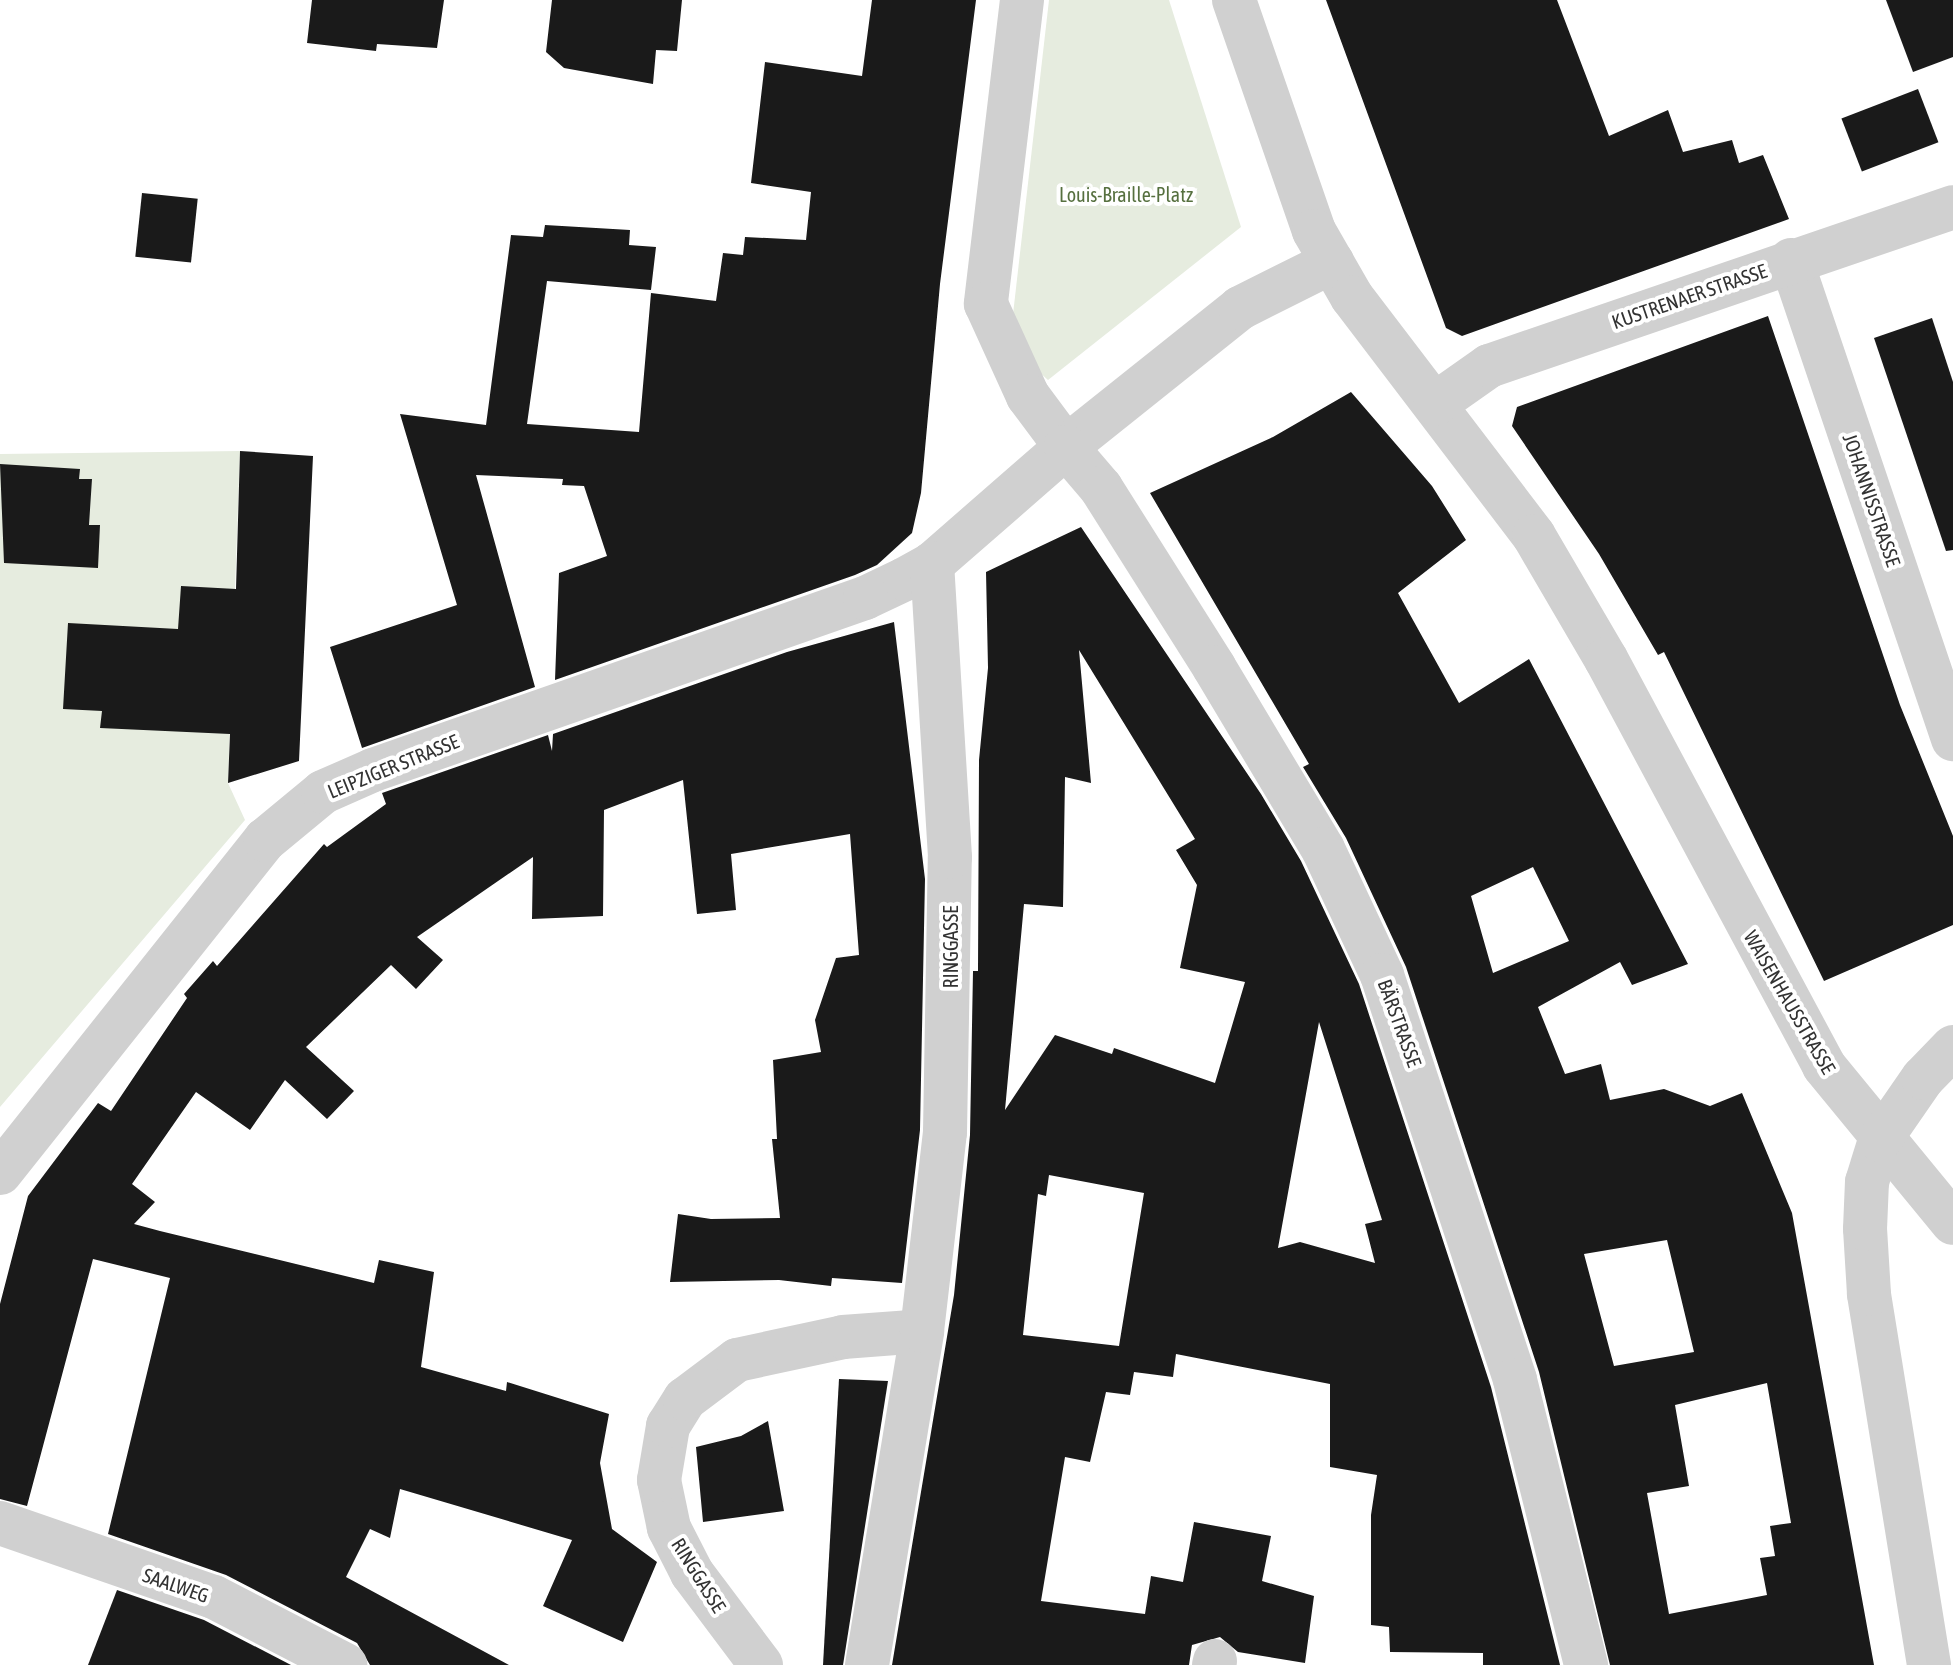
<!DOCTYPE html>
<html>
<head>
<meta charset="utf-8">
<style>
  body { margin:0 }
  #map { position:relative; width:1953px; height:1665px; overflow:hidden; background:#fff; font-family:"Asap Condensed",sans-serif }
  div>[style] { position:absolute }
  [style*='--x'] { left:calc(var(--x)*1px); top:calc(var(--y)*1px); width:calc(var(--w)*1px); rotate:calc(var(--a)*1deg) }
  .green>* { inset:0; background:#e6ecdf }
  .building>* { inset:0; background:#1a1a1a; transform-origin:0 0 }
  .minor>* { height:44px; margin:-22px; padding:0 22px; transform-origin:22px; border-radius:22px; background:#d0d0d0 }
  span { translate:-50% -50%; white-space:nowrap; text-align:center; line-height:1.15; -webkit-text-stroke:8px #fff; paint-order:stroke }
  .park-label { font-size:20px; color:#56703f }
  .street-label { font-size:20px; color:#333 }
</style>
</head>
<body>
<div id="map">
  <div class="green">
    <div style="clip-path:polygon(1049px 0,1169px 0,1241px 227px,1048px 380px,1028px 362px,1012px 323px)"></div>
    <div style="clip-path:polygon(240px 451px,228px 783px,245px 820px,0 1107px,0 454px)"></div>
  </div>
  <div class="building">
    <div style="clip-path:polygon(312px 0,444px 0,437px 48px,377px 44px,376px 51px,307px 43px)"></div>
    <div style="clip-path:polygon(552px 0,682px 0,677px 51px,656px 50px,653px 84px,564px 68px,546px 52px)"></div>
    <div style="clip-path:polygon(872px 0,976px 0,940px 284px,921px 493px,912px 533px,877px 565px,855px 575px,555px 680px,559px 573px,607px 556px,584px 486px,562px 485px,563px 479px,476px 475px,535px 687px,362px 748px,330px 647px,457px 605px,400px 414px,486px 425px,511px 235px,543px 237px,545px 225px,630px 230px,629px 245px,656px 247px,651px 290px,547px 281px,527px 424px,639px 432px,651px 293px,716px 301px,723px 253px,743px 255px,745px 237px,806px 240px,811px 192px,751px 183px,765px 62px,862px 76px)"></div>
    <div style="clip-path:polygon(1326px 0,1557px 0,1609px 136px,1668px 110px,1683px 152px,1732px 140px,1739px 163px,1763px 155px,1789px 219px,1462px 336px,1446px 328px)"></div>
    <div style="clip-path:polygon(1886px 0,1953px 0,1953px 57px,1913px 72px)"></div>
    <div style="left:1918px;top:89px;width:57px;height:82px;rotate:69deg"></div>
    <div style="left:142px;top:193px;width:56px;height:64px;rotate:6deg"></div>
    <div style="clip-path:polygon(1768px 316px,1900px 705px,1953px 836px,1953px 925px,1824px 981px,1664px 652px,1658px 655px,1599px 554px,1512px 426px,1517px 407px)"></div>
    <div style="clip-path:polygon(1932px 318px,1953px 382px,1953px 550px,1946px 551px,1874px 338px)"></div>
    <div style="clip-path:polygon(evenodd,1351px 392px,1432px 486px,1466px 540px,1398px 593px,1459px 703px,1529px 659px,1688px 964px,1632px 985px,1620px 962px,1538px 1007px,1565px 1074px,1601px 1064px,1610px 1100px,1664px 1089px,1710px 1106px,1742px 1093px,1792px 1213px,1874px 1665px,1610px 1665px,1539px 1372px,1406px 967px,1346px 838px,1303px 767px,1309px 764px,1150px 493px,1273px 437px,1351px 392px,1533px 867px,1569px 941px,1493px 973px,1471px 896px,1533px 867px,1351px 392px,1667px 1240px,1694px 1352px,1614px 1366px,1584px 1254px,1667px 1240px,1351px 392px,1767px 1383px,1791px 1523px,1770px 1526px,1775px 1556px,1760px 1558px,1767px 1595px,1669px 1614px,1647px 1493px,1689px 1486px,1675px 1405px,1767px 1383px)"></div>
    <div style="clip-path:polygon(240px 451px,313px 456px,299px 761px,228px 783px,230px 734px,100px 728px,102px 711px,63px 709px,68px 623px,178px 629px,181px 586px,236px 589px)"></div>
    <div style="clip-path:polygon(0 464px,80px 469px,79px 479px,92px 479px,89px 525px,100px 525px,98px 568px,4px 563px)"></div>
    <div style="clip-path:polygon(evenodd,1081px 527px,1261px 794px,1301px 861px,1359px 984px,1491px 1387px,1560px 1665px,1483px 1665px,1483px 1653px,1390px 1652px,1389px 1627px,1371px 1625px,1371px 1515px,1377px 1475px,1330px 1467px,1330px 1384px,1176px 1354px,1173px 1377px,1134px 1372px,1130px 1395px,1106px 1392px,1090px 1462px,1065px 1457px,1041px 1601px,1145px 1614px,1151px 1576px,1183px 1582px,1194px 1522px,1271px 1536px,1262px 1581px,1314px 1596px,1305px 1663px,1238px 1652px,1220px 1637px,1192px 1645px,1189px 1665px,892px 1665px,954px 1295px,970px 1135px,973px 971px,978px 971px,979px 760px,988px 668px,986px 572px,1081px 527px,1079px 650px,1195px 839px,1176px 850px,1197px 885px,1180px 968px,1245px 982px,1215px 1083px,1114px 1048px,1112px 1054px,1055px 1035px,1005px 1110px,1024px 904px,1063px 907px,1065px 777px,1091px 783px,1079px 650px,1081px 527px,1319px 1022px,1382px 1220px,1365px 1224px,1375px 1263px,1300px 1242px,1278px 1248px,1319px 1022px,1081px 527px,1049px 1175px,1144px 1193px,1119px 1346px,1023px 1335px,1038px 1194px,1046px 1196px,1049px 1175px)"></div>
    <div style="clip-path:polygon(894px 622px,925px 879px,920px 1130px,902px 1283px,832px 1278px,831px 1286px,779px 1280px,670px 1282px,678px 1214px,711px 1219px,780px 1218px,772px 1139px,777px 1139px,773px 1060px,821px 1052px,815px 1020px,836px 958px,859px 955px,850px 834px,731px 854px,736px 910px,697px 914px,683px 780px,604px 810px,603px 916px,532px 919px,533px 857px,417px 937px,443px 960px,416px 989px,391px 965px,306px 1047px,354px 1091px,327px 1119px,285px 1080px,250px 1130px,196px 1092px,132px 1184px,155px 1202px,134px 1224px,160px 1231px,374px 1283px,379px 1260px,434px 1272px,421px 1367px,506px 1391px,507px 1382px,609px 1414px,600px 1463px,612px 1529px,657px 1562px,623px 1642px,543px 1606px,572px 1540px,400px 1489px,390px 1538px,370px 1529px,346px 1577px,509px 1665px,370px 1665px,357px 1643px,226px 1575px,108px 1534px,170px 1278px,93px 1259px,27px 1506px,0 1499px,0 1304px,28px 1196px,98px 1103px,111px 1111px,187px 998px,184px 994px,213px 961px,217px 966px,324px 844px,327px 847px,386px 804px,382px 793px,548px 735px,552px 751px,553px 734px,787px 652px)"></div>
    <div style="clip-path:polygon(839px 1379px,888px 1381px,843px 1665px,823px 1665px)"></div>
    <div style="clip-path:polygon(768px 1421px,784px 1511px,703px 1522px,696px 1447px,741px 1436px)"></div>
    <div style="clip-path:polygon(117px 1590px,204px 1620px,291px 1665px,88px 1665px)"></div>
  </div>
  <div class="minor">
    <div style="--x:1022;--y:0;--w:306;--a:96.8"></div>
    <div style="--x:986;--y:304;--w:101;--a:65.5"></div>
    <div style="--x:1028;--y:396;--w:64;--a:53.3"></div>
    <div style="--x:1066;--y:447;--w:223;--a:-38.6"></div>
    <div style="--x:1240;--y:308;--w:103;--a:-26.6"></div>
    <div style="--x:1234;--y:0;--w:244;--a:70.9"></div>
    <div style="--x:1314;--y:231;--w:76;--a:60.1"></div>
    <div style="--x:1352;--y:297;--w:300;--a:52.7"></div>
    <div style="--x:1534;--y:536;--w:143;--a:59.7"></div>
    <div style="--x:1606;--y:659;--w:462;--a:61.8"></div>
    <div style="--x:1824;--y:1066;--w:203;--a:50.6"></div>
    <div style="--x:1791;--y:260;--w:506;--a:71.31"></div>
    <div style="--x:1435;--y:404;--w:66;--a:-35.1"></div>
    <div style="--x:1489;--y:366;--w:490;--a:-18.9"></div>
    <div style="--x:0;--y:1173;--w:426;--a:-51.5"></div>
    <div style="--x:265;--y:840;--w:75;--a:-39.6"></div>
    <div style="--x:323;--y:792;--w:55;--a:-23.7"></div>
    <div style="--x:373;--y:770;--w:521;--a:-19.27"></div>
    <div style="--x:865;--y:598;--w:44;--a:-25.4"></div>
    <div style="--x:905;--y:579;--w:31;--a:-29"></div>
    <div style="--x:932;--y:564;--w:178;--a:-41.1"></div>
    <div style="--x:1066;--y:447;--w:54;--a:49.5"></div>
    <div style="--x:1101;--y:488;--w:212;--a:57.7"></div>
    <div style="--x:1214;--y:667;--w:212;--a:59.1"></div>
    <div style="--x:1323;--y:849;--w:139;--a:64.9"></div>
    <div style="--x:1382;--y:975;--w:426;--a:71.8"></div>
    <div style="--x:1515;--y:1380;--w:294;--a:76"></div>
    <div style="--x:0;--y:1523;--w:226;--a:19.1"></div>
    <div style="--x:214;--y:1597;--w:148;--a:27.4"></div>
    <div style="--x:761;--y:1665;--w:115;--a:-126.9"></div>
    <div style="--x:692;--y:1573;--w:51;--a:-117.1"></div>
    <div style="--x:669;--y:1528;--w:49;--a:-101.8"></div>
    <div style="--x:659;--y:1480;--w:55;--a:-80.5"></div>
    <div style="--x:668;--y:1426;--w:32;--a:-58"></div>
    <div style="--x:685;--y:1399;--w:65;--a:-36.9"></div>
    <div style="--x:737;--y:1360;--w:108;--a:-12.2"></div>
    <div style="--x:843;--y:1337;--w:79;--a:-4.3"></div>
    <div style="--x:867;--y:1665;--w:338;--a:-80.6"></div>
    <div style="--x:922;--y:1331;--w:200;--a:-83.4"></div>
    <div style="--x:945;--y:1132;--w:275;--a:-89"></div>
    <div style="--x:950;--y:857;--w:294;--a:-93.5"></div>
    <div style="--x:1214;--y:1665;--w:4;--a:-76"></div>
    <div style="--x:1929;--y:1665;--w:376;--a:-99.2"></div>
    <div style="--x:1869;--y:1294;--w:65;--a:-93.5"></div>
    <div style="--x:1865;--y:1229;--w:47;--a:-87.6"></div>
    <div style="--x:1867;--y:1182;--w:44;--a:-72.8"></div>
    <div style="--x:1880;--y:1140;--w:75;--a:-55.3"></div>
    <div style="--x:1923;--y:1078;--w:43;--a:-45.9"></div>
  </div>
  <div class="park-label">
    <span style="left:1126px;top:194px">Louis-Braille-Platz</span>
  </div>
  <div class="street-label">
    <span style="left:1689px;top:296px;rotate:-19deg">KUSTRENAER STRASSE</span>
    <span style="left:1872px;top:500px;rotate:71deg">JOHANNISSTRASSE</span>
    <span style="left:393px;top:766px;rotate:-22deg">LEIPZIGER STRASSE</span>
    <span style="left:950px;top:947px;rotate:-90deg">RINGGASSE</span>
    <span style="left:1790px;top:1002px;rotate:60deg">WAISENHAUSSTRASSE</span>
    <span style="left:1400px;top:1023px;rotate:70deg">BÄRSTRASSE</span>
    <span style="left:699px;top:1575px;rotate:58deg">RINGGASSE</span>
    <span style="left:176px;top:1585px;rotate:19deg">SAALWEG</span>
  </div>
</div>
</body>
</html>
